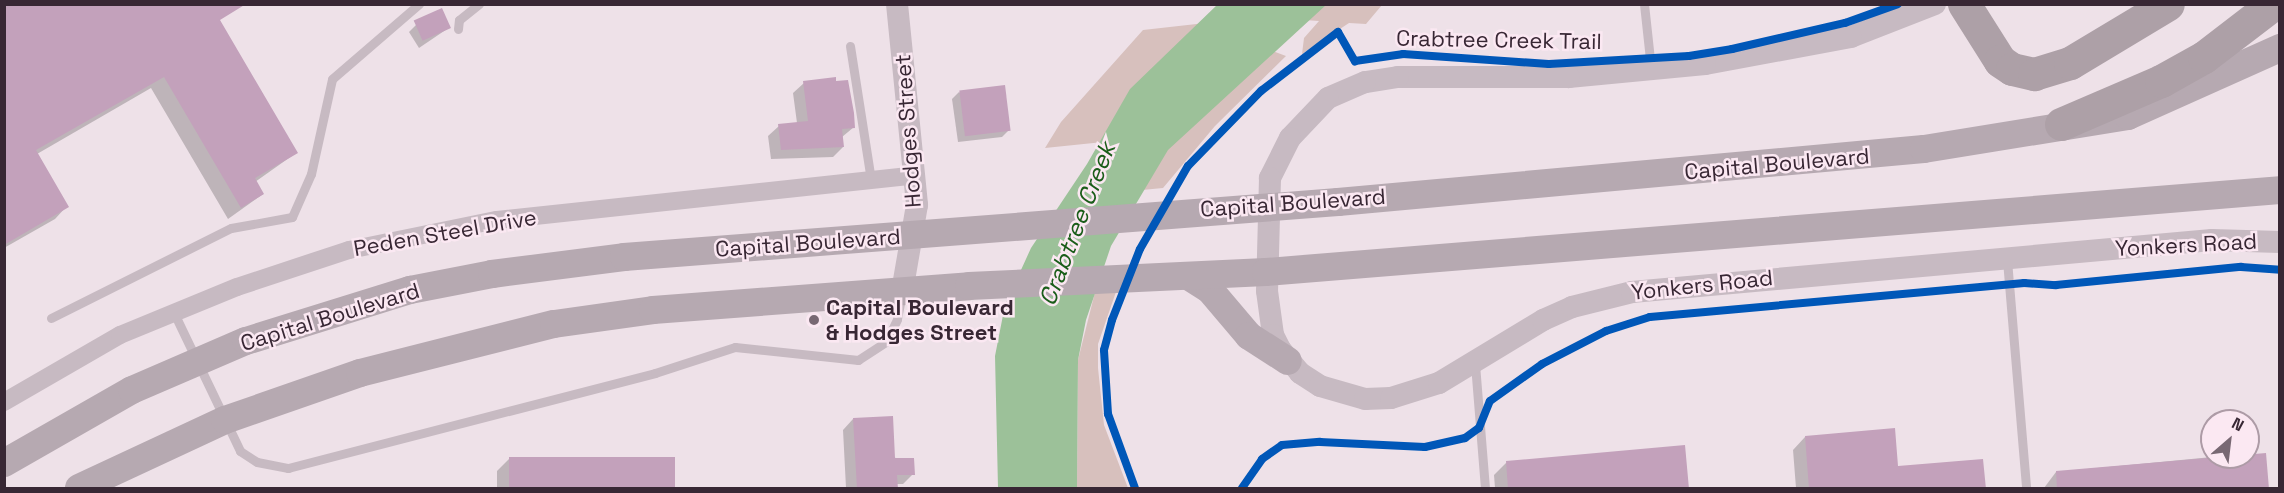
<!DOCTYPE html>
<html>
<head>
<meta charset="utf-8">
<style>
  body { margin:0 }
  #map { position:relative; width:2284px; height:493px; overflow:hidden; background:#eee1e8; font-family:"Space Grotesk",sans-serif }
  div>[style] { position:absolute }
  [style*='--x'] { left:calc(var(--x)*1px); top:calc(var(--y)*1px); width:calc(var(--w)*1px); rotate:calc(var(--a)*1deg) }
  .green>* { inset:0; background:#d7c0bd }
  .water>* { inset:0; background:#9cc199 }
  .shadow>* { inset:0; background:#0003 }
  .building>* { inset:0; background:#c3a1bb; transform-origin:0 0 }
  .service>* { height:9px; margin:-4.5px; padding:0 4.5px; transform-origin:4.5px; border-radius:4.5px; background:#c7bac2 }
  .minor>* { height:18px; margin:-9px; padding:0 9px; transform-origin:9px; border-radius:9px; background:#c7bac2 }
  .tertiary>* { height:22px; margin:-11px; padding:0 11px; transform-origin:11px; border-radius:11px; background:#c7bac2 }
  .primary>* { height:28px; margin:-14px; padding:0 14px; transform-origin:14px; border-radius:14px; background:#b6a9b1 }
  .motorway>* { height:33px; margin:-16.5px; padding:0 16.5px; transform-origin:16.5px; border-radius:16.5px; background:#ada0a7 }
  .cycleway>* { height:8px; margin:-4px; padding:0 4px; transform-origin:4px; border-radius:4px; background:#0057b8 }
  .dots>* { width:16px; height:16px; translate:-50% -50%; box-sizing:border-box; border:3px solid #fbe8f2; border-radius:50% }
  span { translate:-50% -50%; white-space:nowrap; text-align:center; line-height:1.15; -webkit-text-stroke:5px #fbe8f2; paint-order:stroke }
  .street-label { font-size:22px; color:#382734 }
  .poi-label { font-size:22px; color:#382734; font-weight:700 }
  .left { translate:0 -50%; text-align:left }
  .water-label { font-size:24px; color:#1a5d19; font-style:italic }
  .frame { position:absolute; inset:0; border:6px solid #382734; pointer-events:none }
  .north { position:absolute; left:2200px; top:409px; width:60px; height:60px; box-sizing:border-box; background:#fbe8f2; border:2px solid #ad9ba6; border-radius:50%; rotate:28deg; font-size:16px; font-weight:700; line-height:24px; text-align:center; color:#382734 }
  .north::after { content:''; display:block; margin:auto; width:21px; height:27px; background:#786873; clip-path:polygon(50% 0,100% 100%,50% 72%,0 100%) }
</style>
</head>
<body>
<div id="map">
  <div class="green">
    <div style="clip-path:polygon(1277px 5px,1382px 5px,1366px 24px,1349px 23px,1302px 54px,1304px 38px,1319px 21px,1259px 17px,1142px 138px,1045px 148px,1061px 122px,1143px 30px,1259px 17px)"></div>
    <div style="clip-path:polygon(1265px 48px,1286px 56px,1215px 126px,1163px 188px,1142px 190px,1153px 157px)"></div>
    <div style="clip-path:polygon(1117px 289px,1098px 344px,1098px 368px,1104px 425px,1128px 488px,1077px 488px,1078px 360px,1095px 292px)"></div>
  </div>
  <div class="water">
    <div style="clip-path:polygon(1217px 5px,1326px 5px,1168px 150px,1111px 246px,1086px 320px,1078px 360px,1077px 488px,998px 488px,995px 356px,1005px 305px,1031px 248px,1087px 164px,1130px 89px)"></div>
  </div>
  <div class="shadow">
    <div style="clip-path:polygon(4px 4px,210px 4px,296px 153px,255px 182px,263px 194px,228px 219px,151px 88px,37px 154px,67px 206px,55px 219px,4px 248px)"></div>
    <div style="clip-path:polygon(416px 25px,450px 27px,419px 48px,409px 32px)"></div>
    <div style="clip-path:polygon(804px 83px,854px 127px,842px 137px,843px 147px,833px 157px,771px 159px,768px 136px,779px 126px,797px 123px,793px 93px)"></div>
    <div style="clip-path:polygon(959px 92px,1009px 130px,1002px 137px,958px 142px,952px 99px)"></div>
    <div style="clip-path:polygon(853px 419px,913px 474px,903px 484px,896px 484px,896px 488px,846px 488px,843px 430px)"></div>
    <div style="clip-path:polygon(1805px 437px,1896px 468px,1984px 488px,1796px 488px,1793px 450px)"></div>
    <div style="clip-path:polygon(2252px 440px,2253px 456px,2268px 488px,2044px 488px,2056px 472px,2212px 457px,2248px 457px,2248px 441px)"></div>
    <div style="clip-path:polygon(510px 458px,677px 488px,497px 488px,497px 471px)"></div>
    <div style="clip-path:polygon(1506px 463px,1688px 488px,1495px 488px,1494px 475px)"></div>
  </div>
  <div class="building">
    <div style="clip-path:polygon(4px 4px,246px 4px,220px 20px,298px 153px,255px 178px,264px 194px,241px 208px,164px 77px,36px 150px,69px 207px,4px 245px)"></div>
    <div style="left:442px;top:8px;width:22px;height:31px;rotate:66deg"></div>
    <div style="clip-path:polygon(836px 77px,836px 81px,848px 80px,854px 113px,855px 128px,842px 129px,844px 147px,781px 150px,778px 124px,808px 121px,803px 81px)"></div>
    <div style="left:1005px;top:85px;width:46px;height:46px;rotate:83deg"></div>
    <div style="clip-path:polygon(893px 416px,895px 458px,914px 458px,915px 475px,897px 475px,898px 489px,857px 489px,853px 418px)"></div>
    <div style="clip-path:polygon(1895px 428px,1898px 466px,1983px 459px,1986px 489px,1809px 489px,1805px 436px)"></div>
    <div style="clip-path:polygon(1685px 445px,1689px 489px,1508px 489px,1506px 461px)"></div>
    <div style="clip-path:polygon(2266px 453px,2269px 489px,2057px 489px,2056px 471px)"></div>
    <div style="left:509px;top:457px;width:166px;height:32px"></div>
  </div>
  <div class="service">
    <div style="--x:1644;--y:4;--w:64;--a:83.8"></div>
    <div style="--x:458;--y:29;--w:9;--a:-84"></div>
    <div style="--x:459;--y:20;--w:26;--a:-39"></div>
    <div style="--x:850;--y:46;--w:136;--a:81.1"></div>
    <div style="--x:2007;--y:260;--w:229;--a:85.2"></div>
    <div style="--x:174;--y:313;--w:153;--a:64.4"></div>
    <div style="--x:240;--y:451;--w:20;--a:33"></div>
    <div style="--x:257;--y:462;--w:32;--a:11"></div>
    <div style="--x:288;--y:468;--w:379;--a:-14.5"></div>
    <div style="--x:655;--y:373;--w:84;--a:-18"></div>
    <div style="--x:735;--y:347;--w:124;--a:6"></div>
    <div style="--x:858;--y:360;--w:33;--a:-33"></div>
    <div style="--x:886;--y:342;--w:25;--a:-64"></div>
    <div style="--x:897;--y:319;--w:25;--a:-79"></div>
    <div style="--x:51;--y:318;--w:201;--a:-26.6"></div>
    <div style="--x:231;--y:228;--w:62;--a:-10.2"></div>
    <div style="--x:292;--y:217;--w:47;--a:-66.2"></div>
    <div style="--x:311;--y:174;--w:97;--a:-77.5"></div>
    <div style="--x:332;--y:79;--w:115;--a:-40.8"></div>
    <div style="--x:1475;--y:364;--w:124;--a:85.4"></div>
  </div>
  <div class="minor">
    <div style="--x:4;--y:402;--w:134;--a:-30"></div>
    <div style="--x:120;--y:335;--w:126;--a:-22.3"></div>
    <div style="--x:237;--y:287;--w:118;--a:-18.3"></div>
    <div style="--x:349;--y:250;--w:151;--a:-11.5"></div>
    <div style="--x:497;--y:220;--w:421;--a:-6.1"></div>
  </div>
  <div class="tertiary">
    <div style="--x:897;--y:4;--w:202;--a:84.3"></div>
    <div style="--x:917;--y:205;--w:88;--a:99.8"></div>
    <div style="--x:1935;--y:4;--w:90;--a:158.6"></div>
    <div style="--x:1851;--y:37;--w:148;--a:169.5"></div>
    <div style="--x:1705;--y:64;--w:137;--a:174.5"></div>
    <div style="--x:1569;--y:77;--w:171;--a:180"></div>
    <div style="--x:1398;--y:77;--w:33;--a:171"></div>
    <div style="--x:1365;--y:82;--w:40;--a:156.6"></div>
    <div style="--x:1328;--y:98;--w:55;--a:133.5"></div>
    <div style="--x:1290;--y:138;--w:45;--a:116.6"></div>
    <div style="--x:1270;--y:178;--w:113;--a:91.5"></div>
    <div style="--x:1267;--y:291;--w:44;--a:82.2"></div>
    <div style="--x:1273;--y:335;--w:16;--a:63"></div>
    <div style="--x:1280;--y:349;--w:31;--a:50"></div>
    <div style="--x:1300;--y:373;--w:24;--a:33"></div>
    <div style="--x:1320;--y:386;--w:47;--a:16.1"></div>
    <div style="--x:1365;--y:399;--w:26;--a:-2"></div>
    <div style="--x:1391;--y:398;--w:50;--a:-17.4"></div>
    <div style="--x:1439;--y:383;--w:122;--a:-31.2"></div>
    <div style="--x:1543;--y:320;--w:32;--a:-24"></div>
    <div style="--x:1572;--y:307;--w:62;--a:-14"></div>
    <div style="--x:1632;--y:292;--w:582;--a:-5.12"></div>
    <div style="--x:2212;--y:240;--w:68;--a:1.7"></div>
  </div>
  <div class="primary">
    <div style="--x:1188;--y:276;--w:26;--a:32"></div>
    <div style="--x:1210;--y:290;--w:60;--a:49.7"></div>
    <div style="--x:1249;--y:336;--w:46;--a:32.7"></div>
    <div style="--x:4;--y:463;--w:147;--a:-29.7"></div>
    <div style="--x:132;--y:390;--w:124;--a:-23.3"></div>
    <div style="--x:246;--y:341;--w:172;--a:-17.3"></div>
    <div style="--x:410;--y:290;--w:84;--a:-11"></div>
    <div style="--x:492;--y:274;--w:133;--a:-7.3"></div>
    <div style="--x:624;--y:257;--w:716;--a:-4.4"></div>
    <div style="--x:1338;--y:202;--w:588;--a:-5.17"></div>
    <div style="--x:1924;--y:149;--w:207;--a:-9.2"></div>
    <div style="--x:2128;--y:116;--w:167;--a:-24.1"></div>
    <div style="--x:79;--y:488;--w:161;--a:-25"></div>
    <div style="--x:225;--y:420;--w:143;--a:-19.2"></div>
    <div style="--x:360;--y:373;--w:200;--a:-14.2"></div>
    <div style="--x:554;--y:324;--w:100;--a:-8"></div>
    <div style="--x:653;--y:310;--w:317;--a:-4.3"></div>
    <div style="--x:969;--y:286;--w:297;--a:-2.7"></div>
    <div style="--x:1266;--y:272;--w:1017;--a:-4.62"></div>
  </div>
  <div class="motorway">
    <div style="--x:1964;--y:4;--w:67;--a:57.7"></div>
    <div style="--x:2000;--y:61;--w:14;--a:34"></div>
    <div style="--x:2012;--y:69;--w:23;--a:13"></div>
    <div style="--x:2034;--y:74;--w:38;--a:-17"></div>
    <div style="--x:2070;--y:63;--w:114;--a:-31"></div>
    <div style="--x:2061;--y:124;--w:109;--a:-23.3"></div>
    <div style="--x:2161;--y:81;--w:49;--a:-29.2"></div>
    <div style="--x:2204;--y:57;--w:87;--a:-37.5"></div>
  </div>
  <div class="cycleway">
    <div style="--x:1135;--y:488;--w:79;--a:-110"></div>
    <div style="--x:1108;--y:414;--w:64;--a:-93.6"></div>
    <div style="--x:1104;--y:350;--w:31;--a:-75"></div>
    <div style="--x:1112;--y:320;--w:76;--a:-68.5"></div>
    <div style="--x:1140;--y:249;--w:96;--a:-60"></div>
    <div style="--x:1188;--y:166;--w:105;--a:-45.8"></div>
    <div style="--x:1261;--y:91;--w:97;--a:-37.5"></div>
    <div style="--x:1338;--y:32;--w:34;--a:60"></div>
    <div style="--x:1355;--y:61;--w:49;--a:-8.3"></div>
    <div style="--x:1403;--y:54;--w:146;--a:3.9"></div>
    <div style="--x:1549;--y:64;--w:140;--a:-3.3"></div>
    <div style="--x:1689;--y:56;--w:44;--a:-9.2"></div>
    <div style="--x:1732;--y:49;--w:116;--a:-13"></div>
    <div style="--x:1845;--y:23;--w:56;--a:-19.7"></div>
    <div style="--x:1242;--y:488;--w:35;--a:-55"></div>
    <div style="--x:1262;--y:459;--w:24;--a:-35"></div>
    <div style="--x:1282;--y:445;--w:38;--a:-5"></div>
    <div style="--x:1320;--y:442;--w:105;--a:2.7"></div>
    <div style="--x:1425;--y:447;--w:41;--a:-12.7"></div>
    <div style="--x:1465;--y:438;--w:17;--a:-36"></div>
    <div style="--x:1479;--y:428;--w:29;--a:-68"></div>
    <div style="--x:1490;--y:401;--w:64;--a:-35.4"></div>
    <div style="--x:1542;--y:364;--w:72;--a:-27.3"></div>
    <div style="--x:1606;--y:331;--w:46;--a:-17.7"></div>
    <div style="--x:1650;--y:317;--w:376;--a:-5.2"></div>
    <div style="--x:2024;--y:283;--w:32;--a:4"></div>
    <div style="--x:2056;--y:285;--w:186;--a:-5.6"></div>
    <div style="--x:2241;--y:267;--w:39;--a:4"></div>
  </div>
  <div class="dots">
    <div style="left:814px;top:320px;background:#786873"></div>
  </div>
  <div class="street-label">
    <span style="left:1499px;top:40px;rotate:1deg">Crabtree Creek Trail</span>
    <span style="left:908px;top:131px;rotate:-94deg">Hodges Street</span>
    <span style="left:1777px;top:164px;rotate:-5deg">Capital Boulevard</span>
    <span style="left:1293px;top:203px;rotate:-4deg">Capital Boulevard</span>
    <span style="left:445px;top:233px;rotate:-10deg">Peden Steel Drive</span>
    <span style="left:808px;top:243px;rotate:-4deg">Capital Boulevard</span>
    <span style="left:2186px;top:245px;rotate:-3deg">Yonkers Road</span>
    <span style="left:1702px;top:285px;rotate:-6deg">Yonkers Road</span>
    <span style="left:330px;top:317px;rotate:-17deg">Capital Boulevard</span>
  </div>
  <div class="poi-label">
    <span class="left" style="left:826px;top:320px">Capital Boulevard<br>&amp; Hodges Street</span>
  </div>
  <div class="water-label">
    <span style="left:1077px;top:224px;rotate:-69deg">Crabtree Creek</span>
  </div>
  <div class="frame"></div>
  <div class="north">N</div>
</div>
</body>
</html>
